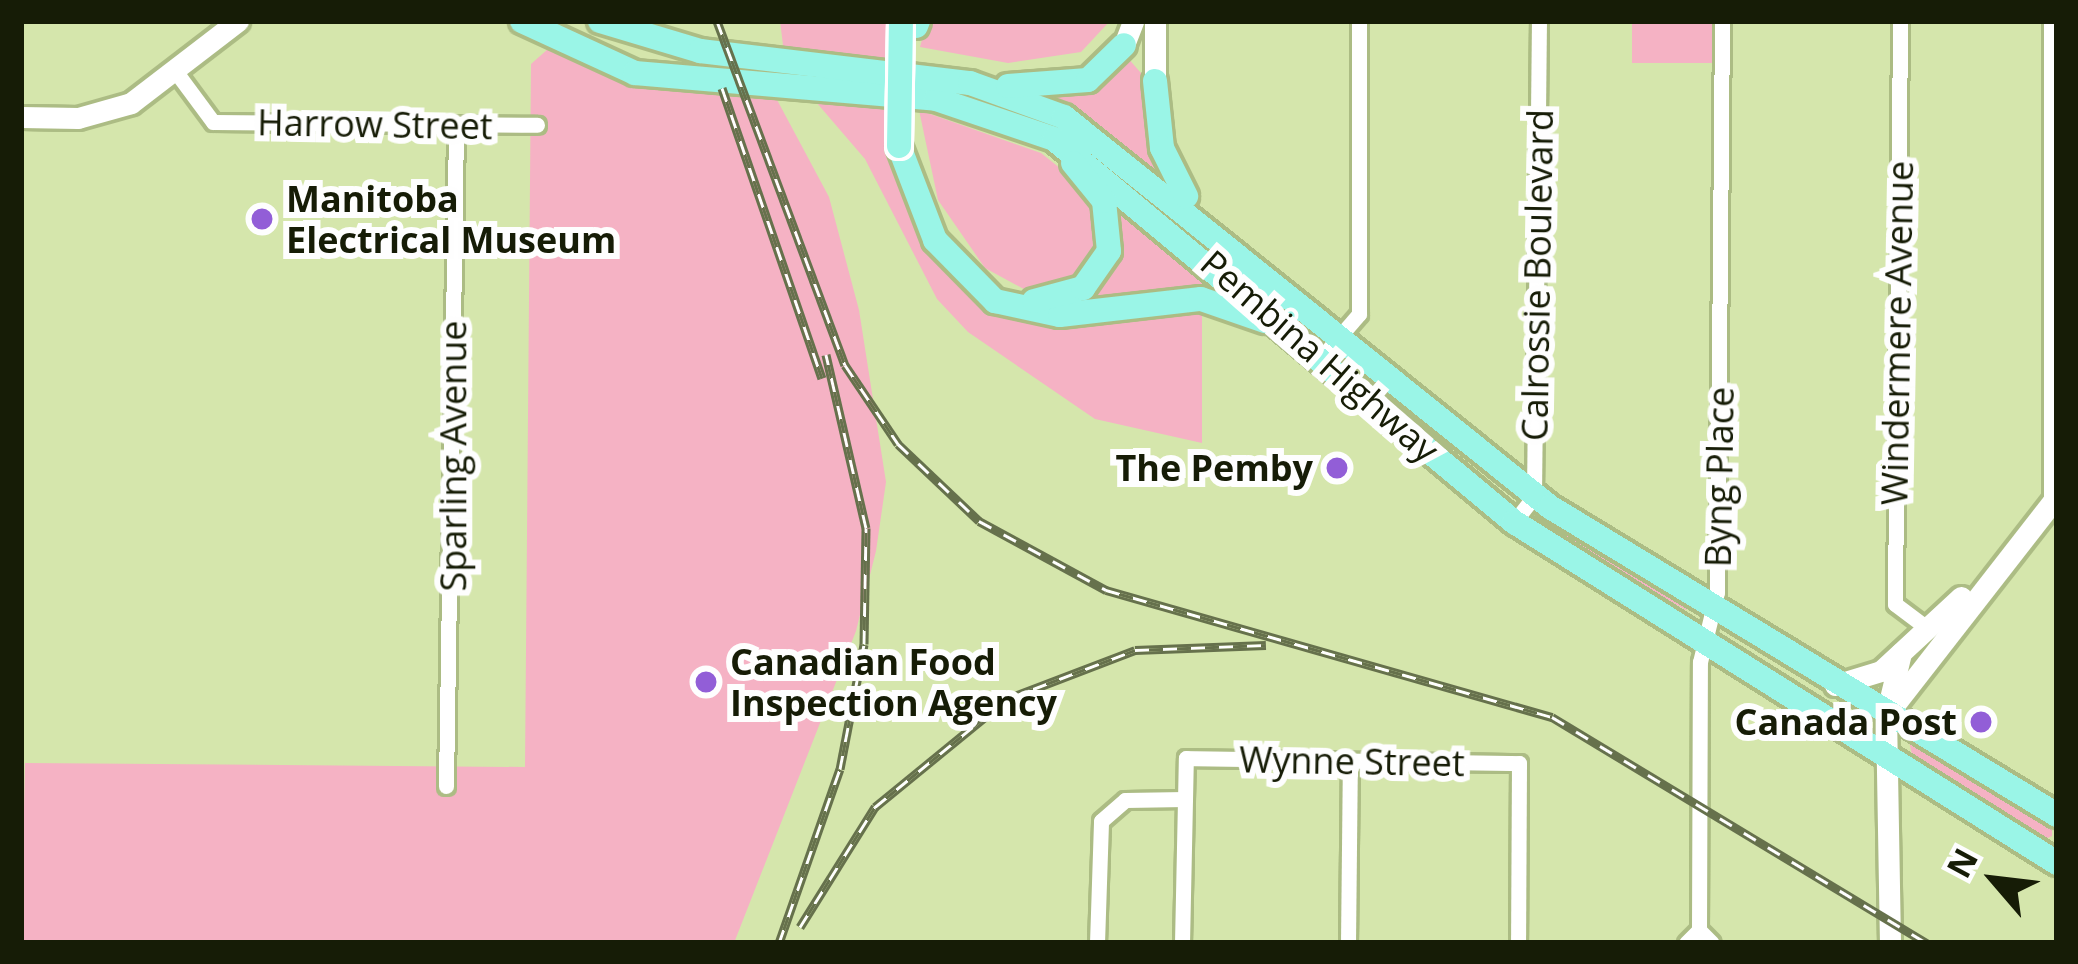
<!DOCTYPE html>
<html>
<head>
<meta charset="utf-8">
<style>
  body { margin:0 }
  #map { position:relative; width:2078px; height:964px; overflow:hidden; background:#d5e6ac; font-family:"Open Sans",sans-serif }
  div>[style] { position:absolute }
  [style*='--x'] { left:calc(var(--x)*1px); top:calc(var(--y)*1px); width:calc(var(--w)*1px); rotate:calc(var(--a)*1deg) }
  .green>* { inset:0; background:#f5b2c4; transform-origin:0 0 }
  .roads { filter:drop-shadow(3px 0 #acbc84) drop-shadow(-3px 0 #acbc84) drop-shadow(0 3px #acbc84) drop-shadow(0 -3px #acbc84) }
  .street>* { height:15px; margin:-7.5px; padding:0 7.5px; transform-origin:7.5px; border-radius:7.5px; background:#fff }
  .secondary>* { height:21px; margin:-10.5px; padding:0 10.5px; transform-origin:10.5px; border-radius:10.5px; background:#fff }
  .primary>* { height:24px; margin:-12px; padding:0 12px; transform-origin:12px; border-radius:12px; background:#9af5e7 }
  .rail>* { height:9px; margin-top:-4.5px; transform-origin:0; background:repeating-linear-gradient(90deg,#fefefe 0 14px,#66714c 0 28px); box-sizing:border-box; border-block:3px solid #66714c }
  .bridges { filter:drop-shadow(3px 0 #fff) drop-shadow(-3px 0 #fff) drop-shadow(0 3px #fff) drop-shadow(0 -3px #fff) }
  .primary-bridge>* { height:24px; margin:-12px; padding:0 12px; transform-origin:12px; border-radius:12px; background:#9af5e7 }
  .dots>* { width:33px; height:33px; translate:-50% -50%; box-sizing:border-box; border:6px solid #fefefe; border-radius:50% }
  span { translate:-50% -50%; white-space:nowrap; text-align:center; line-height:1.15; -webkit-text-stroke:12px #fefefe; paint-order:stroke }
  .street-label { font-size:36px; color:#161c06 }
  .poi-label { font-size:36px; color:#161c06; font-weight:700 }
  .left { translate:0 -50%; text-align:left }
  .right { translate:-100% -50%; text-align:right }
  .frame { position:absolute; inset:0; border:24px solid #161c06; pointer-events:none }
  .north { position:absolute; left:1934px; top:820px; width:120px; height:120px; -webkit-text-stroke:9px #fefefe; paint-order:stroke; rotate:298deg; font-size:33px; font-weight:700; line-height:48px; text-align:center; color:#161c06 }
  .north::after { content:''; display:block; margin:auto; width:42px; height:54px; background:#161c06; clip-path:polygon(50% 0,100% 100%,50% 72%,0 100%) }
</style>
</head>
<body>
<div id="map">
  <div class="green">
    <div style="clip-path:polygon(780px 21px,893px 21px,886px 64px,784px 53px)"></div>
    <div style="clip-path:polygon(927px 21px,1110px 21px,1081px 52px,1008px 63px,920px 47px)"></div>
    <div style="left:1632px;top:21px;width:83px;height:42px"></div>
    <div style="clip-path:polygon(548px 49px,624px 79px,775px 96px,829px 197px,859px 310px,886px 482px,876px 551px,856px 631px,734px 943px,21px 943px,25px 763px,525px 767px,531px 64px)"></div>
    <div style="clip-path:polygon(1127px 57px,1147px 80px,1166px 162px,1200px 218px,1020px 87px)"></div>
    <div style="clip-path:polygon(816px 102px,886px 107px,916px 227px,954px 278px,1008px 317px,1056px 324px,1202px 311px,1202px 443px,1095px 419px,968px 332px,937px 299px,865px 159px)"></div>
    <div style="clip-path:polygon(919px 110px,1041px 153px,1090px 192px,1103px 230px,1087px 274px,1033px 294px,985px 268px,938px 200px)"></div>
    <div style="clip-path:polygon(1120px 205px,1230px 293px,1063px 307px,1119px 242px)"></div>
    <div style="clip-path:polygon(1548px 520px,1688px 608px,1686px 610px,1547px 531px)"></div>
    <div style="clip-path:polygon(1908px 737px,2052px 824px,2052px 836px,2041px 841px,1914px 763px)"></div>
  </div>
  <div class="roads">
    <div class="street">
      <div style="--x:1900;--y:21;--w:583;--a:90.49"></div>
      <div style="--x:1895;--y:604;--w:40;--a:37"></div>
      <div style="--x:176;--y:72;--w:62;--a:53.5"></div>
      <div style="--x:213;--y:122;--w:324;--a:0.5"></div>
      <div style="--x:1321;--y:358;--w:58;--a:-49.2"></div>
      <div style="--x:1359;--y:314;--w:293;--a:-90"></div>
      <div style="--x:2051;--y:502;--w:481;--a:-90"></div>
      <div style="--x:1514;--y:522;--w:33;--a:-52"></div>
      <div style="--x:1534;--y:496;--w:475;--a:-89.4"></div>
      <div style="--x:446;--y:786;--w:661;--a:-89.13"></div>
      <div style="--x:1699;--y:930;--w:18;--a:45"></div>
      <div style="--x:1097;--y:943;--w:122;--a:-88.1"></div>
      <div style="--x:1101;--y:821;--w:32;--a:-41"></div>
      <div style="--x:1125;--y:800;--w:60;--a:-1"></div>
      <div style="--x:1182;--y:943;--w:185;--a:-88.8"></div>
      <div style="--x:1186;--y:758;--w:333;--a:0.9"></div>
      <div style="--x:1519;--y:763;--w:180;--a:90.3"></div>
      <div style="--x:1348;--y:943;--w:182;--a:-89.4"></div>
      <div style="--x:1686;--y:943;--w:18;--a:-45"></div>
      <div style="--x:1699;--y:930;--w:268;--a:-89.8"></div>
      <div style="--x:1700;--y:662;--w:72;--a:-76.3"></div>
      <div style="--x:1717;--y:592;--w:571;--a:-89.5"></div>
    </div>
    <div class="secondary">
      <div style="--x:1124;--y:45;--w:26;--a:-69"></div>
      <div style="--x:1155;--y:81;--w:60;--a:-90"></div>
      <div style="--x:21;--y:117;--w:57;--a:1"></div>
      <div style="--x:78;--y:118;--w:55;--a:-15.8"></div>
      <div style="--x:131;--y:103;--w:135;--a:-37.5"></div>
      <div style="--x:1835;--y:685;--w:48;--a:-16.9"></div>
      <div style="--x:1881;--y:671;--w:109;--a:-42.8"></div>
      <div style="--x:1888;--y:713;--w:275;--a:-52.1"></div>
      <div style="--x:1890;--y:943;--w:228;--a:-91"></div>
      <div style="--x:1886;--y:715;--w:64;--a:-76.4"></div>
    </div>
    <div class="primary">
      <div style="--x:522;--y:21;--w:124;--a:24.7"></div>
      <div style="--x:635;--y:73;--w:302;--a:4.9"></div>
      <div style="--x:936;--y:99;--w:125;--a:18.7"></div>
      <div style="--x:1054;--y:139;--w:599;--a:39.78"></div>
      <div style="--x:1514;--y:522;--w:641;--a:32.13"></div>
      <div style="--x:600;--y:21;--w:104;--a:16.7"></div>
      <div style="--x:700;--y:51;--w:272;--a:6.8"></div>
      <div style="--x:970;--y:83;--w:100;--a:19.9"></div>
      <div style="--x:1064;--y:117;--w:623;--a:38.75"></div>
      <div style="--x:1550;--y:507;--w:593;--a:31.28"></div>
      <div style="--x:916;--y:26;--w:5;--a:-68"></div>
      <div style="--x:1155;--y:81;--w:67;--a:84"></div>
      <div style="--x:1162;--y:148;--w:54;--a:63.4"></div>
      <div style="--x:1008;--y:86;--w:80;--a:-4.3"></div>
      <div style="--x:1088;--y:80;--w:50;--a:-44.2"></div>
      <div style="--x:899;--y:146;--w:101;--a:69"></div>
      <div style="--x:935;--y:240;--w:86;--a:45.5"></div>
      <div style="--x:995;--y:301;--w:66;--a:12.2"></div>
      <div style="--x:1060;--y:315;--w:142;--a:-6.5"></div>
      <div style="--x:1201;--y:299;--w:68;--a:19"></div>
      <div style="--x:1034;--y:301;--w:51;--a:-14.9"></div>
      <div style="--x:1083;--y:288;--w:45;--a:-54.9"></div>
      <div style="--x:1109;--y:251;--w:50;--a:-95.7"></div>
      <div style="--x:1104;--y:201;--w:49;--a:-129.2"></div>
    </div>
  </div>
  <div class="rail">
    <div style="--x:717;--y:21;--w:367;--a:69.6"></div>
    <div style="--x:845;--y:365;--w:95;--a:56.1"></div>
    <div style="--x:898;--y:444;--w:112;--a:43.5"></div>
    <div style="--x:979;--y:521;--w:145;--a:28.5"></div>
    <div style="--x:1106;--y:590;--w:464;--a:15.9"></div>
    <div style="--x:1552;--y:717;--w:438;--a:31.1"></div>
    <div style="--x:722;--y:88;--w:307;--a:71"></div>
    <div style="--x:800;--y:927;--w:142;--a:-58"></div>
    <div style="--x:875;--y:807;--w:171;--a:-39.3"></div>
    <div style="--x:1007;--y:699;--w:137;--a:-20.9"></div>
    <div style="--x:1135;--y:650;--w:131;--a:-2.2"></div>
    <div style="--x:779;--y:943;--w:184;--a:-70.7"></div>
    <div style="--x:840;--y:769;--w:127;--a:-79.1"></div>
    <div style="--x:864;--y:644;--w:116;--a:-89"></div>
    <div style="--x:866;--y:528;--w:178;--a:-103"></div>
  </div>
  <div class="bridges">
    <div class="primary-bridge">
      <div style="--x:899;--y:146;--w:122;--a:-89.1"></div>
    </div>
  </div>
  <div class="dots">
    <div style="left:262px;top:219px;background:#925ed7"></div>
    <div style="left:1337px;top:468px;background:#925ed7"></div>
    <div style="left:706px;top:682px;background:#925ed7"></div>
    <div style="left:1981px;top:722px;background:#925ed7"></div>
  </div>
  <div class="street-label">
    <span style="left:375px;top:124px;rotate:1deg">Harrow Street</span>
    <span style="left:1537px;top:275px;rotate:-89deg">Calrossie Boulevard</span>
    <span style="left:1897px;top:333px;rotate:-89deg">Windermere Avenue</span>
    <span style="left:1320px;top:356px;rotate:41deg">Pembina Highway</span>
    <span style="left:453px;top:456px;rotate:-90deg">Sparling Avenue</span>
    <span style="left:1719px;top:477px;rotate:-89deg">Byng Place</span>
    <span style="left:1352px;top:761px;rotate:1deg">Wynne Street</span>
  </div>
  <div class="poi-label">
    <span class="left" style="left:286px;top:219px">Manitoba<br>Electrical Museum</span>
    <span class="right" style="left:1313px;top:468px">The Pemby</span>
    <span class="left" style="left:730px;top:682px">Canadian Food<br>Inspection Agency</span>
    <span class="right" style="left:1957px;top:722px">Canada Post</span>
  </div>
  <div class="frame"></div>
  <div class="north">N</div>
</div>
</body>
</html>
